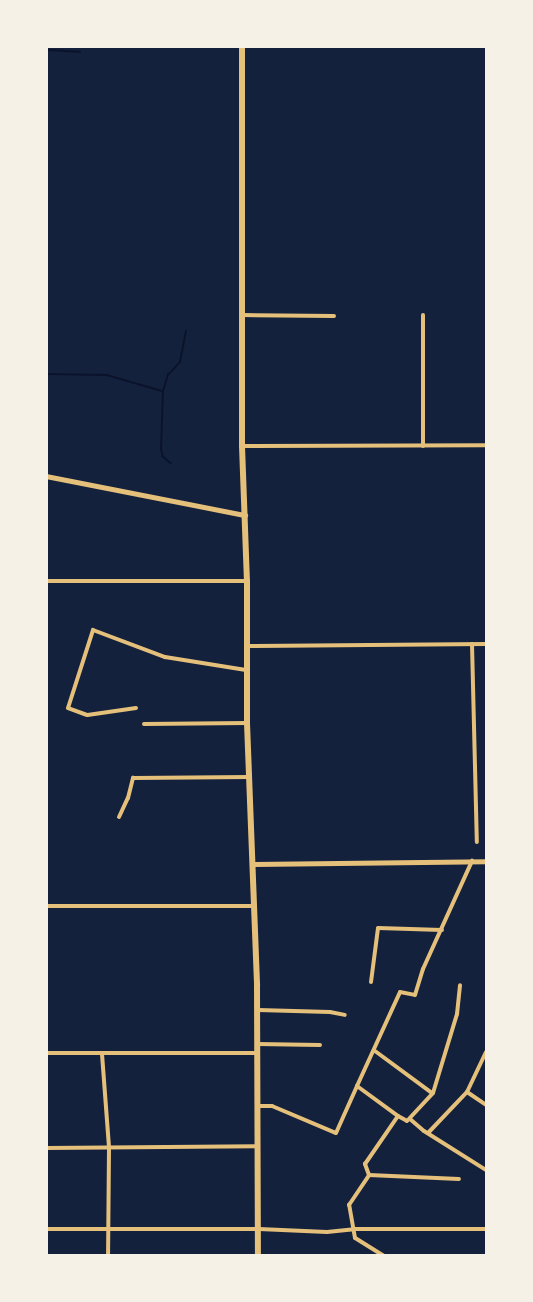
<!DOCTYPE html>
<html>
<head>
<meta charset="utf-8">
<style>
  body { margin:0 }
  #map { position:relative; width:533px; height:1302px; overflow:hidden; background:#14213d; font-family:Lato,sans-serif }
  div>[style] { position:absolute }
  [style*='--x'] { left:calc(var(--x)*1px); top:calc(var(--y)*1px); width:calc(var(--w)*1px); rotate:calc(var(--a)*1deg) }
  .stream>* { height:1.5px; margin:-0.75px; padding:0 0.75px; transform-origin:0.75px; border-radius:0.75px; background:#0b132b }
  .minor>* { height:4px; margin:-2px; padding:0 2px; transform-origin:2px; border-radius:2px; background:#e5c07b }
  .tertiary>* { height:4.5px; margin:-2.25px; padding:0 2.25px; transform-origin:2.25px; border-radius:2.25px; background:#e5c07b }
  .primary>* { height:5px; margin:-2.5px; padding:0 2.5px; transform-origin:2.5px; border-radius:2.5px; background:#e5c07b }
  .trunk>* { height:6px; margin:-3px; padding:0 3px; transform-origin:3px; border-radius:3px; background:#e5c07b }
  span { translate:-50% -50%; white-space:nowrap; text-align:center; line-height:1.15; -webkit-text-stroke:6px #f6f1e7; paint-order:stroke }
  .frame { position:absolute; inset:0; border:48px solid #f6f1e7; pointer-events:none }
</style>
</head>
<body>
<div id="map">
  <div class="stream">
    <div style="--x:46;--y:50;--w:34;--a:3"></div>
    <div style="--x:46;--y:374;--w:61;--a:0.9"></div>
    <div style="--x:107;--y:375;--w:57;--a:16.2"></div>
    <div style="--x:171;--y:464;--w:11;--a:-139"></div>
    <div style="--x:163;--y:457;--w:8;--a:-104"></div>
    <div style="--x:161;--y:449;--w:58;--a:-88"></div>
    <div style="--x:163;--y:391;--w:17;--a:-73"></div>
    <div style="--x:168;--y:375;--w:18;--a:-47"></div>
    <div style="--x:180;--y:362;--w:31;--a:-79"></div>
  </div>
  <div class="minor">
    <div style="--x:242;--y:315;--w:92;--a:0.6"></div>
    <div style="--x:423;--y:315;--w:131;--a:90"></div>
    <div style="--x:242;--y:446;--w:244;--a:-0.2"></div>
    <div style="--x:46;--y:581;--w:200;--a:0"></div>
    <div style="--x:472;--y:644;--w:198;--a:88.6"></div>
    <div style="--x:248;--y:646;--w:238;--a:-0.5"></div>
    <div style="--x:136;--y:708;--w:49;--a:171.9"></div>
    <div style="--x:87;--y:715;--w:20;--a:-160"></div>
    <div style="--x:68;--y:708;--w:82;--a:-72.2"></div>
    <div style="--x:93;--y:630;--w:77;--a:20.6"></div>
    <div style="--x:165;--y:657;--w:82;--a:9.1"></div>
    <div style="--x:144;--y:724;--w:103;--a:-0.6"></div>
    <div style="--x:119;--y:817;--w:21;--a:-65"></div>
    <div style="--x:128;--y:798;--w:21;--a:-76"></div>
    <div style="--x:133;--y:778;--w:116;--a:-0.5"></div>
    <div style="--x:46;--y:906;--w:208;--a:0"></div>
    <div style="--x:371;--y:982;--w:54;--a:-82.6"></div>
    <div style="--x:378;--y:928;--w:64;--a:1.8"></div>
    <div style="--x:258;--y:1010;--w:72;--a:1.6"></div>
    <div style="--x:330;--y:1012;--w:15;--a:11"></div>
    <div style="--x:257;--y:1044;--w:63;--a:0.9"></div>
    <div style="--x:375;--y:1051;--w:71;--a:36.4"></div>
    <div style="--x:46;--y:1053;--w:211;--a:0"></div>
    <div style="--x:102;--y:1054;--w:94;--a:85.7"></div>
    <div style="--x:109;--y:1148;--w:108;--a:90.5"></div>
    <div style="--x:357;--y:1086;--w:103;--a:-65.4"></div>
    <div style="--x:400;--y:992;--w:15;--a:11"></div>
    <div style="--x:415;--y:995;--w:27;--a:-73"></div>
    <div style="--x:423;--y:969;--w:119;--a:-65.6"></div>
    <div style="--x:467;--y:1092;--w:23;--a:34"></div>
    <div style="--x:258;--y:1106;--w:14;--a:0"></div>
    <div style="--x:272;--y:1106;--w:69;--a:22.9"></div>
    <div style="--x:336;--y:1133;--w:51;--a:-65.9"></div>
    <div style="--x:357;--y:1086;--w:51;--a:36.2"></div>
    <div style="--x:410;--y:1119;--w:18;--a:41"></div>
    <div style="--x:424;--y:1131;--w:73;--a:32.2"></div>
    <div style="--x:428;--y:1133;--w:57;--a:-46.4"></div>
    <div style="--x:467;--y:1092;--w:44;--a:-64.6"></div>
    <div style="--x:46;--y:1148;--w:212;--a:-0.5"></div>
    <div style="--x:369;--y:1175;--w:90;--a:2.5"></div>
    <div style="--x:46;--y:1229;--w:213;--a:0"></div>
    <div style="--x:259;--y:1229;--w:68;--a:2.5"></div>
    <div style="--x:327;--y:1232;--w:27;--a:-6"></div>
    <div style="--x:354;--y:1229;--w:132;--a:0"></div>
    <div style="--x:384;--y:1256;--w:34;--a:-148"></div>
    <div style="--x:355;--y:1238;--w:34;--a:-100"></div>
    <div style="--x:349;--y:1205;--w:36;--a:-56"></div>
    <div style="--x:369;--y:1175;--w:12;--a:-110"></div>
    <div style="--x:365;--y:1164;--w:58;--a:-55.5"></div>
    <div style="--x:398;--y:1116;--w:10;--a:29"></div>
    <div style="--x:407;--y:1121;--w:38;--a:-47"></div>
    <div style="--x:433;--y:1093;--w:83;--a:-73.1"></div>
    <div style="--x:457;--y:1014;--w:29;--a:-84"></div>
  </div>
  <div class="tertiary">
    <div style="--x:46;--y:476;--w:203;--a:11.1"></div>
  </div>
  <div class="primary">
    <div style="--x:252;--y:864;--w:234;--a:-0.7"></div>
  </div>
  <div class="trunk">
    <div style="--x:242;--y:46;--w:400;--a:90"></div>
    <div style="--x:242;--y:446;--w:135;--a:87.9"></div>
    <div style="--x:247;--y:581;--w:142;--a:90"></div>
    <div style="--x:247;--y:723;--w:263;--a:87.8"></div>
    <div style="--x:257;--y:986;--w:270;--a:89.8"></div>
  </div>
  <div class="frame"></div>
</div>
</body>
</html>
